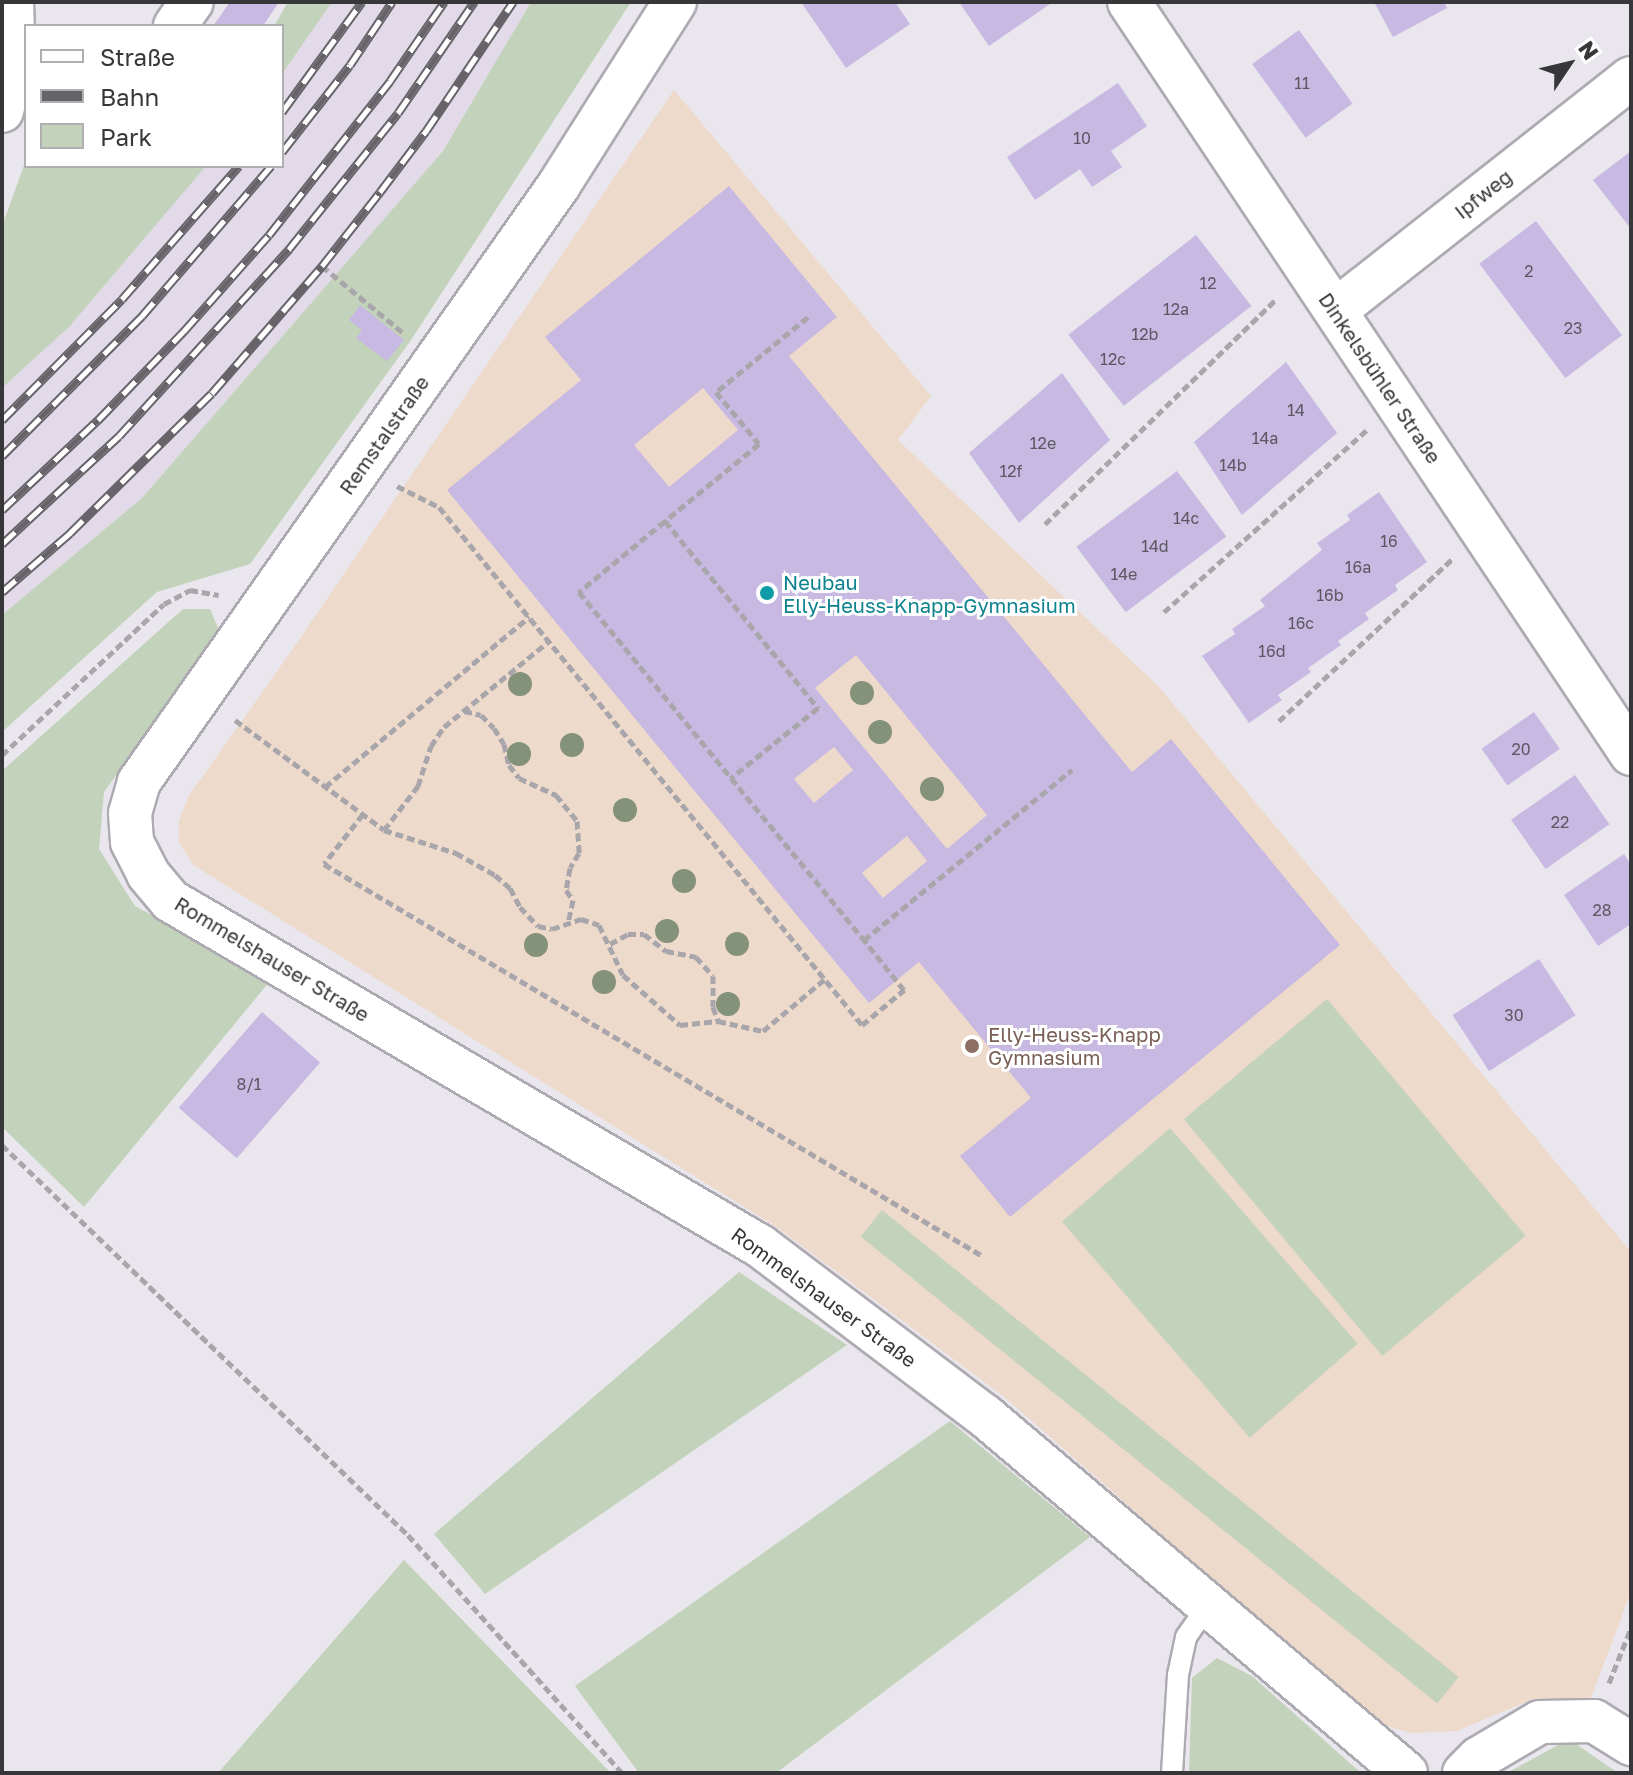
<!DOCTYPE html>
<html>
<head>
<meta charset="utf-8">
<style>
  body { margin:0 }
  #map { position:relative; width:1633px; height:1775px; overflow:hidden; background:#eae6ee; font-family:"Golos Text",sans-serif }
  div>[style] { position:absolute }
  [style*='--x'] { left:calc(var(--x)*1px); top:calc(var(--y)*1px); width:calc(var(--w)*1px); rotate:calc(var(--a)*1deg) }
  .built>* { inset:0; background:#e2dae9 }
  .education>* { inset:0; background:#eedacb }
  .green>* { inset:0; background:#c3d2ba; transform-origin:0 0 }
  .building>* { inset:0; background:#c8b9e2; transform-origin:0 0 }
  .path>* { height:5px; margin-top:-2.5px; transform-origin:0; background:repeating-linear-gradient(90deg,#a8a5ab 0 8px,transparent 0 12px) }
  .roads { filter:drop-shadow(2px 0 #aeaab2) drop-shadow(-2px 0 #aeaab2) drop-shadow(0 2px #aeaab2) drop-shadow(0 -2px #aeaab2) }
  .lane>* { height:20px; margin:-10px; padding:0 10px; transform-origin:10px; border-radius:10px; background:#fff }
  .street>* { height:42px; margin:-21px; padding:0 21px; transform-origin:21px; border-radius:21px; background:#fff }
  .rail>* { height:9px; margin-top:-4.5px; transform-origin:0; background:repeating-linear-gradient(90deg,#fff 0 18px,#666469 0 36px); box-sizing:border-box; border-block:2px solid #666469 }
  .trees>* { width:24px; height:24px; margin:-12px; border-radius:50%; background:#839278 }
  .dots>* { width:22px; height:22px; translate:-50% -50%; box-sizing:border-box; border:4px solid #fff; border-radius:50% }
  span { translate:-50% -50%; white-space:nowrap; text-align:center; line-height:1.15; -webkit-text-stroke:6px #fff; paint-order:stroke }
  .number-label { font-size:16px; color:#5b5763 }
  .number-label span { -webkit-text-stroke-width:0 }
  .street-label { font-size:20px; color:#373639 }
  .culture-label { font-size:20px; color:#0d838f }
  .left { translate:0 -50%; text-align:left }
  .education-label { font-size:20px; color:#785e54 }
  .frame { position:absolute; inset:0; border:4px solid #373639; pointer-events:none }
  .legend { position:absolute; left:24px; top:24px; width:260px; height:144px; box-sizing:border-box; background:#fff; border:2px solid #afafb0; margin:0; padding:10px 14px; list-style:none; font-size:24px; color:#373639 }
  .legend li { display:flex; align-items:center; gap:16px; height:40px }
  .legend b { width:40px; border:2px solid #afafb0 }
  .north { position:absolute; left:1529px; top:24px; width:80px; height:80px; -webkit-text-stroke:6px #fff; paint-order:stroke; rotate:55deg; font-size:22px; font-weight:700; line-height:32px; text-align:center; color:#373639 }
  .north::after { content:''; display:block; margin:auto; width:28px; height:36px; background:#373639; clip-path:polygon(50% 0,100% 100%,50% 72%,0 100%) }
</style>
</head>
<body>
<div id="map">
  <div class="built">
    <div style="clip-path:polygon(332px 2px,531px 2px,443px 151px,142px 498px,2px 615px,2px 388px,69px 327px,206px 166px,282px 166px,282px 74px)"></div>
  </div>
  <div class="education">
    <div style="clip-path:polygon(674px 90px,931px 396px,898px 440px,1159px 687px,1631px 1252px,1631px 1592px,1591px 1698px,1533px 1699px,1457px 1731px,1411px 1733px,1377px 1723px,1003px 1396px,778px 1228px,193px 865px,179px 842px,179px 821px,188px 797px,292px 650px)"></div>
  </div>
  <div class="green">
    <div style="clip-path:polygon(288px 2px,332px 2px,282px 74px,282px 26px,274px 26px)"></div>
    <div style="clip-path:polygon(531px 2px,631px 2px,411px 340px,250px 564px,157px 592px,2px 732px,2px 615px,142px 498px,443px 151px)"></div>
    <div style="clip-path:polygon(26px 160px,26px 166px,206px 166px,69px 327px,2px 388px,2px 226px)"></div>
    <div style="clip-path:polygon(183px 609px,210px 609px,220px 632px,104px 792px,99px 849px,135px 906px,270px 981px,84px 1207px,2px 1127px,2px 771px)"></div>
    <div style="left:1327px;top:999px;width:309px;height:187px;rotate:50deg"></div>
    <div style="left:1170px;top:1128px;width:286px;height:143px;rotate:49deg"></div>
    <div style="left:882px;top:1210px;width:742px;height:34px;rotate:39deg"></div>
    <div style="clip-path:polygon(739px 1272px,847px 1345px,485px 1594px,434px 1534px)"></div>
    <div style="clip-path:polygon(950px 1421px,1090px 1537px,776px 1773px,639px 1773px,575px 1686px)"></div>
    <div style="clip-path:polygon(404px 1560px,611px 1773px,218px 1773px)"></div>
    <div style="clip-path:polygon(1217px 1658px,1252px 1676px,1361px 1773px,1189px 1773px,1192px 1678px)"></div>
    <div style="clip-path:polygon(1569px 1739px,1618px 1773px,1507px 1773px)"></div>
  </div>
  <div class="building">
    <div style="clip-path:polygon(230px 2px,279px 2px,263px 26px,213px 26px)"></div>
    <div style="clip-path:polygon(801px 2px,895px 2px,910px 24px,846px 68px)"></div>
    <div style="clip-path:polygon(959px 2px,1048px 2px,1050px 4px,989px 46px)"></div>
    <div style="clip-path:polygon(1374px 2px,1444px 2px,1447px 8px,1393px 37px)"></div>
    <div style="left:1299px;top:30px;width:91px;height:58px;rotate:54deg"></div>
    <div style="clip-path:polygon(1118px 83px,1147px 126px,1111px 151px,1122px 167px,1092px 187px,1080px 169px,1035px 200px,1007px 157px)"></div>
    <div style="clip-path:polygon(1631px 151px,1631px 229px,1593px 180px)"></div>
    <div style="clip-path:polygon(evenodd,729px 186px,837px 317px,789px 356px,1132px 772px,1171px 739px,1340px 945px,1010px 1217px,960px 1156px,1031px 1098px,919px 962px,869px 1003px,447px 490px,581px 380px,545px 337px,729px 186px,703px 388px,738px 430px,669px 487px,634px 445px,703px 388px,729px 186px,856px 655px,987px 815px,947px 849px,815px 688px,856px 655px,729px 186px,834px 747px,853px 770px,814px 803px,794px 779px,834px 747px,729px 186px,907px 836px,927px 861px,883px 898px,862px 873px,907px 836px)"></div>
    <div style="left:1536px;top:221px;width:143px;height:71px;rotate:53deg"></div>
    <div style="left:1196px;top:235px;width:90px;height:162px;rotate:52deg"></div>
    <div style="clip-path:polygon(360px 305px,404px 340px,387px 361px,356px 338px,362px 330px,349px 320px)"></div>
    <div style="clip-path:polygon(1286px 362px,1337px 433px,1242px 515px,1194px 442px)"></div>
    <div style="clip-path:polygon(1062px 373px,1110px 440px,1019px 523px,969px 453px)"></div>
    <div style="left:1177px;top:471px;width:82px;height:126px;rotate:53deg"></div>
    <div style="clip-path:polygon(1379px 492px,1427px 562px,1395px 585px,1398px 590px,1365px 613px,1369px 619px,1338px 641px,1341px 645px,1308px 668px,1311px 672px,1278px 695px,1282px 700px,1249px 723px,1202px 656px,1235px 634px,1232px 629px,1265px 606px,1260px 600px,1322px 550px,1317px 543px,1350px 520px,1347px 515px)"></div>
    <div style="left:1534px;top:712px;width:45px;height:64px;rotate:55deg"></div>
    <div style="left:1575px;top:775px;width:60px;height:78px;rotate:55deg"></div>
    <div style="clip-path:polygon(1624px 854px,1631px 865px,1631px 924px,1598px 946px,1564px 895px)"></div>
    <div style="left:1539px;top:959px;width:67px;height:103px;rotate:57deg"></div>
    <div style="left:262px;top:1012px;width:77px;height:127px;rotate:41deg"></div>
  </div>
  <div class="path">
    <div style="--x:322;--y:266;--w:104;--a:39.5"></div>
    <div style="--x:808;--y:317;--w:119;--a:140.8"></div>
    <div style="--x:716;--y:392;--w:67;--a:50.4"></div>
    <div style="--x:759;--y:444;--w:122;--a:140.7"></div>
    <div style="--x:665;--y:521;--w:242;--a:50.7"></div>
    <div style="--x:818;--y:708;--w:112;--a:141.2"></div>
    <div style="--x:731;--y:778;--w:210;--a:50.6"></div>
    <div style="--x:397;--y:486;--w:47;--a:26.6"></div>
    <div style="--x:439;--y:507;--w:669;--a:50.76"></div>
    <div style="--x:862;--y:1025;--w:55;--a:-39.8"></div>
    <div style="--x:904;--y:990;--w:64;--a:-128.7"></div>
    <div style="--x:864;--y:940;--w:269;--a:-39.3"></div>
    <div style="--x:665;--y:521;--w:112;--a:140.5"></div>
    <div style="--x:579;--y:592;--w:240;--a:50.7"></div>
    <div style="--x:1045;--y:524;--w:321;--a:-44.2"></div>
    <div style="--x:1164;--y:612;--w:273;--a:-41.9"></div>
    <div style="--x:464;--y:711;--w:17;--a:13"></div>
    <div style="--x:481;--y:715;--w:18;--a:45"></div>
    <div style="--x:494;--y:728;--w:19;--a:58"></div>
    <div style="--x:504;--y:744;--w:22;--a:77"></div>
    <div style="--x:509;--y:765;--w:16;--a:52"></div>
    <div style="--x:519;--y:778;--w:41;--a:24.7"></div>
    <div style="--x:556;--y:795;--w:33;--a:51"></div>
    <div style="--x:577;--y:821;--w:32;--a:86"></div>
    <div style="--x:579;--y:853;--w:17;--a:121"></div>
    <div style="--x:570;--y:868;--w:22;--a:100"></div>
    <div style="--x:566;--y:890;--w:12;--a:55"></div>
    <div style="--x:573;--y:900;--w:24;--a:102"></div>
    <div style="--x:235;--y:720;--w:185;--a:36.4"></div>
    <div style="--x:384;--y:830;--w:76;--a:17.7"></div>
    <div style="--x:456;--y:853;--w:45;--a:29.4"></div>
    <div style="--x:495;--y:875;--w:20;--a:41"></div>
    <div style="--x:510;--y:888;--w:21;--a:62"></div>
    <div style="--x:520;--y:907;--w:26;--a:47"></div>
    <div style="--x:538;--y:926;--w:14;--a:12"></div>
    <div style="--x:552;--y:929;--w:31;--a:-19"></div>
    <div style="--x:581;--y:919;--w:19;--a:18"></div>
    <div style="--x:599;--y:925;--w:55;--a:64.4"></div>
    <div style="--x:623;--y:975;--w:76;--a:41.3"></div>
    <div style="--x:680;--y:1025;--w:38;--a:-6"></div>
    <div style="--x:718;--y:1021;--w:46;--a:12.5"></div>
    <div style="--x:763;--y:1031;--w:81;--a:-40"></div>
    <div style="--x:1279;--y:721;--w:237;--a:-43.1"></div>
    <div style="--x:2;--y:755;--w:221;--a:-43"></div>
    <div style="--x:164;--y:604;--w:30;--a:-28"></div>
    <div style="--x:190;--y:590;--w:29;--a:10"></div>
    <div style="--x:325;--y:787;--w:266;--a:-39.8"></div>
    <div style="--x:363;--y:814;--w:63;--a:128"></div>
    <div style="--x:324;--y:864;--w:765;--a:30.76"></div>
    <div style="--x:384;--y:830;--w:56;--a:-52.3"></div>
    <div style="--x:418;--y:786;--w:42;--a:-72"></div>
    <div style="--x:431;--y:746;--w:23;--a:-56"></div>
    <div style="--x:444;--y:727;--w:136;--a:-39.3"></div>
    <div style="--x:610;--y:944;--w:21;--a:-29"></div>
    <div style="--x:628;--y:934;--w:16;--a:0"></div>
    <div style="--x:644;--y:934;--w:28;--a:38"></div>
    <div style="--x:666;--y:951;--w:31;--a:11"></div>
    <div style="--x:696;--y:957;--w:25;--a:48"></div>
    <div style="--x:713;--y:976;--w:31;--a:90"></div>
    <div style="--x:713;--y:1007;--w:15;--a:70"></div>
    <div style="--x:2;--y:1145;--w:563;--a:43.85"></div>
    <div style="--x:408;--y:1535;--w:320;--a:48"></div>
    <div style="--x:1609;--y:1683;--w:59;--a:-68.2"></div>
  </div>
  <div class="roads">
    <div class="lane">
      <div style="--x:1172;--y:1773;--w:98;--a:-86.5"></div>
      <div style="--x:1178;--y:1675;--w:39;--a:-78"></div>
      <div style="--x:1186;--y:1637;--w:38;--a:-55"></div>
    </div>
    <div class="street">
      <div style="--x:675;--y:2;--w:217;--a:122.4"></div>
      <div style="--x:559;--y:185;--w:730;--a:125.13"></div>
      <div style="--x:139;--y:782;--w:32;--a:106"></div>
      <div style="--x:130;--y:813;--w:29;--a:86"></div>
      <div style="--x:132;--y:842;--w:36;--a:63"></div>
      <div style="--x:148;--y:874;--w:35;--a:50"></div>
      <div style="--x:171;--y:901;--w:683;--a:30.36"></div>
      <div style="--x:760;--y:1246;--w:282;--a:37.1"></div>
      <div style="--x:985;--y:1416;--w:552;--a:40.3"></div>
      <div style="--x:1129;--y:2;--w:904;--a:56.27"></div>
      <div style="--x:175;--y:26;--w:29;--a:-55"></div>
      <div style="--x:2;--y:111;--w:48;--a:-75.4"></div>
      <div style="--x:14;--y:65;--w:63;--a:-91.8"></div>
      <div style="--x:1336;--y:310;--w:375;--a:-38.2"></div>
      <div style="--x:1464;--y:1773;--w:21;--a:-45"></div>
      <div style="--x:1479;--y:1758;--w:71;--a:-30.5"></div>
      <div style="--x:1540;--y:1722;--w:54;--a:-1.1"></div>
      <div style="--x:1594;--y:1721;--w:44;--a:31.9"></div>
    </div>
  </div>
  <div class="rail">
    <div style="--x:282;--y:112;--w:136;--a:-54"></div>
    <div style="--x:282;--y:152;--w:110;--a:-52"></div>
    <div style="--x:350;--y:65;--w:76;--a:-56.3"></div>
    <div style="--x:2;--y:420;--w:170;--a:-45.2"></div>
    <div style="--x:122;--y:299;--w:177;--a:-48.7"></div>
    <div style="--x:2;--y:456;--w:198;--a:-45"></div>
    <div style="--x:142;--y:316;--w:198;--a:-49.3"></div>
    <div style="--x:2;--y:510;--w:132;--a:-43.2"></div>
    <div style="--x:98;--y:420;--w:124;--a:-46"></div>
    <div style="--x:184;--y:331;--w:128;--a:-48.5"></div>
    <div style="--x:269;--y:235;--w:196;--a:-51.8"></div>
    <div style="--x:390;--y:81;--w:96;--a:-55.6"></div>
    <div style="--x:2;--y:544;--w:159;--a:-42.7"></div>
    <div style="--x:119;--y:436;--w:253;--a:-47.7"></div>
    <div style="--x:289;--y:249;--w:174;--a:-51.3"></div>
    <div style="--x:398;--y:113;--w:135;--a:-55.6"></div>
    <div style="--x:2;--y:592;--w:90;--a:-40.9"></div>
    <div style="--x:70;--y:533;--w:199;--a:-44.6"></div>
    <div style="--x:212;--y:393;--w:168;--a:-49.1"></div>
    <div style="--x:322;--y:266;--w:94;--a:-51.9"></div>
    <div style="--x:380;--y:192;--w:76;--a:-53"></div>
    <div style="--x:426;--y:131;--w:156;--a:-56"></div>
  </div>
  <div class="trees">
    <div style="left:520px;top:684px"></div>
    <div style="left:862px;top:693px"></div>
    <div style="left:880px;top:732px"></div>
    <div style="left:572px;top:745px"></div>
    <div style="left:519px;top:754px"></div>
    <div style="left:932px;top:789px"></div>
    <div style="left:625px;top:810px"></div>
    <div style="left:684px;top:881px"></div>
    <div style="left:667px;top:931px"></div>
    <div style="left:737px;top:944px"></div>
    <div style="left:536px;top:945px"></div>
    <div style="left:604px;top:982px"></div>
    <div style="left:728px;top:1004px"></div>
  </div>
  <div class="dots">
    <div style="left:767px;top:593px;background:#0f9aa8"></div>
    <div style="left:972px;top:1046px;background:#8d6e63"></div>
  </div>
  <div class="number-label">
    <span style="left:1302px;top:83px">11</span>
    <span style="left:1082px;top:138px">10</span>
    <span style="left:1529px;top:271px">2</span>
    <span style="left:1208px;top:283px">12</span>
    <span style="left:1176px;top:309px">12a</span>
    <span style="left:1573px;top:328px">23</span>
    <span style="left:1145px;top:334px">12b</span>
    <span style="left:1113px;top:359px">12c</span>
    <span style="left:1296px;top:410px">14</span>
    <span style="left:1265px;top:438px">14a</span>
    <span style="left:1043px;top:443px">12e</span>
    <span style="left:1233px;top:465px">14b</span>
    <span style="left:1011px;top:471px">12f</span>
    <span style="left:1186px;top:518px">14c</span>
    <span style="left:1389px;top:541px">16</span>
    <span style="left:1155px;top:546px">14d</span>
    <span style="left:1358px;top:567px">16a</span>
    <span style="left:1124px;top:574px">14e</span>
    <span style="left:1330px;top:595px">16b</span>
    <span style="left:1301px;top:623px">16c</span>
    <span style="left:1272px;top:651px">16d</span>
    <span style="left:1521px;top:749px">20</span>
    <span style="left:1560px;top:822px">22</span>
    <span style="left:1602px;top:910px">28</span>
    <span style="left:1514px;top:1015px">30</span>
    <span style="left:249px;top:1084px">8/1</span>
  </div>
  <div class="street-label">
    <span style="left:1483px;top:194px;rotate:-38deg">Ipfweg</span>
    <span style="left:1380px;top:378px;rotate:56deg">Dinkelsbühler Straße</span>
    <span style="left:384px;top:435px;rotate:-55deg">Remstalstraße</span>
    <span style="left:272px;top:959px;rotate:31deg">Rommelshauser Straße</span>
    <span style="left:824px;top:1297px;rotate:36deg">Rommelshauser Straße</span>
  </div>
  <div class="culture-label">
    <span class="left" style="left:783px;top:594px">Neubau<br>Elly-Heuss-Knapp-Gymnasium</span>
  </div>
  <div class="education-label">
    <span class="left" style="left:988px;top:1046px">Elly-Heuss-Knapp<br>Gymnasium</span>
  </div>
  <div class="frame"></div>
  <ul class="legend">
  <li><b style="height:10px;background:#fff"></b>Straße</li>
  <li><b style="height:10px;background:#666469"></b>Bahn</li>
  <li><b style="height:22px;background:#c3d2ba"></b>Park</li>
  </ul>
  <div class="north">N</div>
</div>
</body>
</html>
